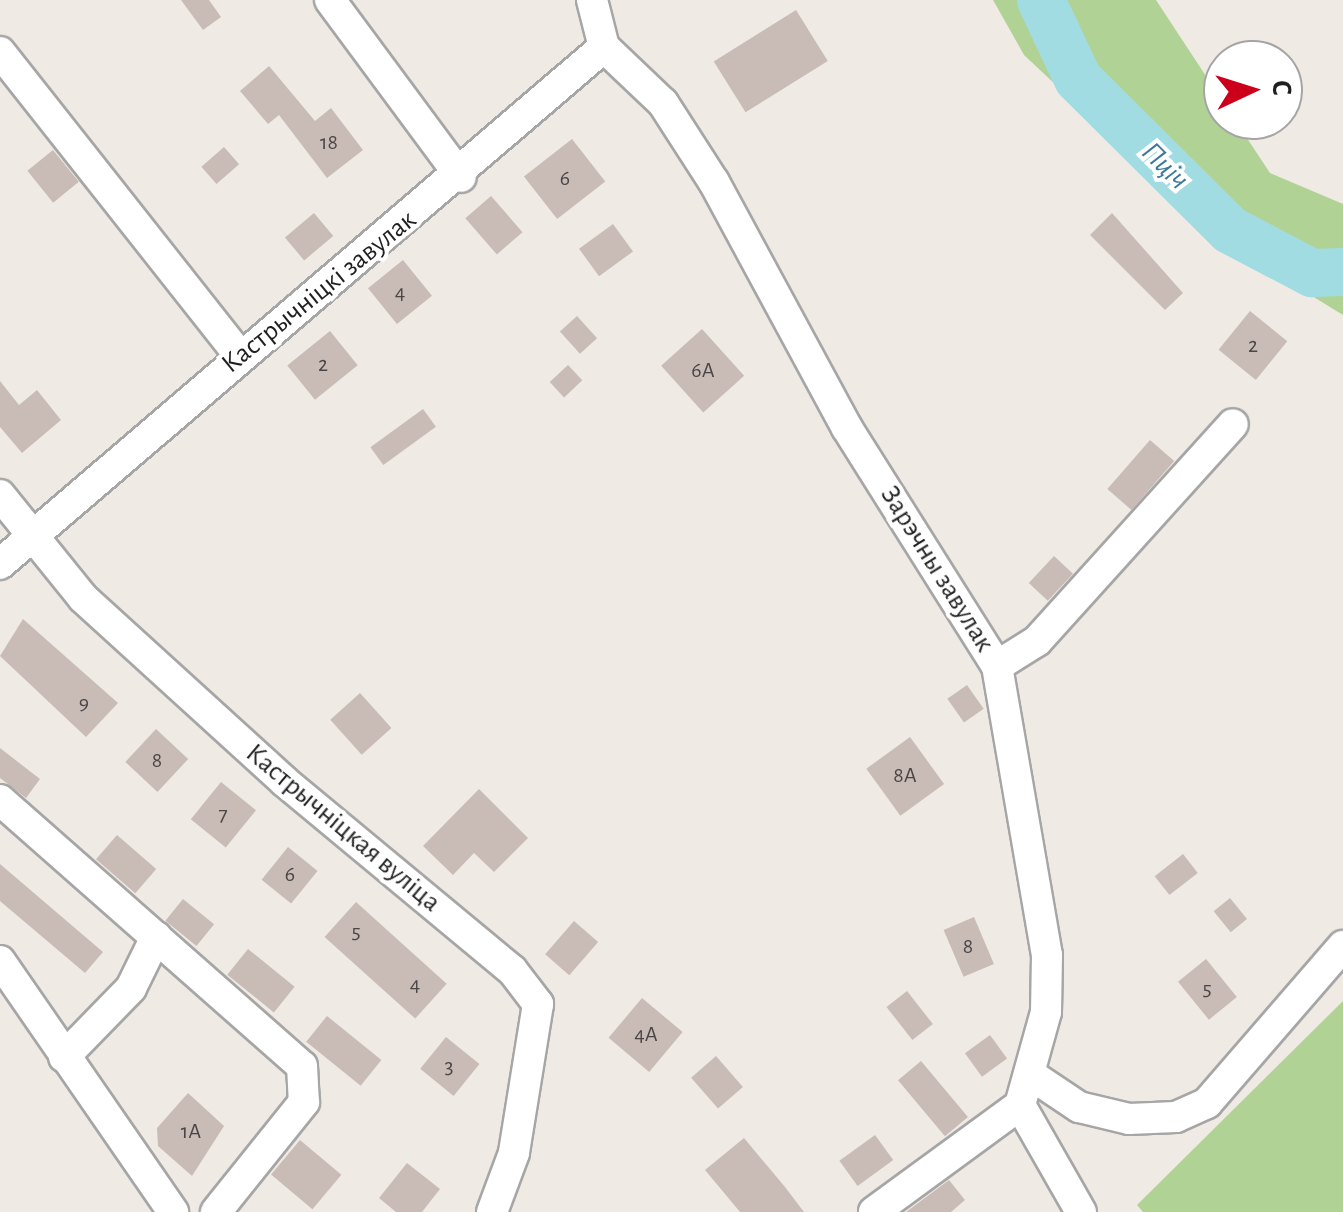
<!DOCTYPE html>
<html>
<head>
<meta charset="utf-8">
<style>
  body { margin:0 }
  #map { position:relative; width:1343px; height:1212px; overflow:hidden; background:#f0eae4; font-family:"Alegreya Sans",sans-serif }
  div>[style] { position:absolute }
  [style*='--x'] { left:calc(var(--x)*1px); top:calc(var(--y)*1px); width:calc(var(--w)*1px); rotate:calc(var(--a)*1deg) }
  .forest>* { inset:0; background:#b0d395 }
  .river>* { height:48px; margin:-24px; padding:0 24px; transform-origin:24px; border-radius:24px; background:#a1dce2 }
  .building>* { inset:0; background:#c9bcb7; transform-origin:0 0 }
  .roads { filter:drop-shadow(2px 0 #a6a6a6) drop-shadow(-2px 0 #a6a6a6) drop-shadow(0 2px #a6a6a6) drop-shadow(0 -2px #a6a6a6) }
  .minor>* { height:30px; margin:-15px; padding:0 15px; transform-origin:15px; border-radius:15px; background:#fff }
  span { translate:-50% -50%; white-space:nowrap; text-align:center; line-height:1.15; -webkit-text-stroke:8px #fff; paint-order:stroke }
  .number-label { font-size:22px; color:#4a4645 }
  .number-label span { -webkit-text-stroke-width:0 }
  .street-label { font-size:28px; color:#1f1f1f }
  .water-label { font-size:30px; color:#3b7a9e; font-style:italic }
  .north { position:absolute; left:1203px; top:40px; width:100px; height:100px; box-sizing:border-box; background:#fff; border:2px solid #a5a5a5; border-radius:50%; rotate:86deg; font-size:28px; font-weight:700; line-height:40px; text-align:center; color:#1f1f1f }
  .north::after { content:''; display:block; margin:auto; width:35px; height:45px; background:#cd001c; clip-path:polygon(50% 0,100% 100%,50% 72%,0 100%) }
</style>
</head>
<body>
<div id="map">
  <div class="forest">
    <div style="clip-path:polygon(993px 0,1156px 0,1223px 102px,1223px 120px,1235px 120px,1270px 173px,1343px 204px,1343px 315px,1222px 241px,1024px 55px)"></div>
    <div style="clip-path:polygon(1343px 1001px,1343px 1212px,1143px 1212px,1137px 1205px)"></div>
  </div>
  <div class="river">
    <div style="--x:1041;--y:0;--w:87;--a:64.9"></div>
    <div style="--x:1078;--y:79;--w:214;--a:44.8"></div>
    <div style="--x:1230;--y:230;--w:93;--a:27.7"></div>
    <div style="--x:1312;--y:273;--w:31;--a:-2"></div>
  </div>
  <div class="building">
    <div style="clip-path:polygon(181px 0,209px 0,221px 17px,203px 30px)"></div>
    <div style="left:796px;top:10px;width:60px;height:97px;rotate:58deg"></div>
    <div style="clip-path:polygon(269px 66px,315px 121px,331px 108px,363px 150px,327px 178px,279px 115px,268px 124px,240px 91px)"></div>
    <div style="left:572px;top:139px;width:54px;height:61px;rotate:52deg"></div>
    <div style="left:224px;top:147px;width:23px;height:30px;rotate:49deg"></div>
    <div style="left:53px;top:150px;width:41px;height:33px;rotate:51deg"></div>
    <div style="left:491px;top:196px;width:48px;height:34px;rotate:49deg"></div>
    <div style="left:314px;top:213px;width:30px;height:38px;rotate:50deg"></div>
    <div style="clip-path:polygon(1112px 213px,1183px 293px,1165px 310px,1090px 235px)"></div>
    <div style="left:613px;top:224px;width:34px;height:42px;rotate:54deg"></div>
    <div style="left:403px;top:260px;width:46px;height:45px;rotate:51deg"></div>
    <div style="left:1250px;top:311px;width:48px;height:50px;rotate:39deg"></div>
    <div style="left:577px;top:316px;width:30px;height:23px;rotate:48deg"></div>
    <div style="left:702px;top:329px;width:63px;height:55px;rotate:48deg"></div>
    <div style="left:330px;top:331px;width:44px;height:55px;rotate:51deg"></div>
    <div style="left:568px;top:365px;width:21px;height:25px;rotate:47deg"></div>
    <div style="clip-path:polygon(0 381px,19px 405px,37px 390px,61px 420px,22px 453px,0 427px)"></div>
    <div style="left:423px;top:409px;width:22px;height:65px;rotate:54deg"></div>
    <div style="left:1150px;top:440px;width:32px;height:65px;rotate:41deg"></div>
    <div style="left:1054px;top:556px;width:26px;height:37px;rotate:43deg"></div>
    <div style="clip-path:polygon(23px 619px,118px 703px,86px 737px,0 656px)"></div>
    <div style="left:967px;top:685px;width:29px;height:24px;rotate:55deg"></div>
    <div style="left:360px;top:693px;width:47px;height:40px;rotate:48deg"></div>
    <div style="left:156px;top:729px;width:44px;height:45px;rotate:43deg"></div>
    <div style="left:910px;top:737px;width:58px;height:54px;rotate:54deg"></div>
    <div style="clip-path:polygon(0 748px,40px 779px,26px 798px,0 778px)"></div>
    <div style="left:221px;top:782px;width:45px;height:48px;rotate:39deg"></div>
    <div style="clip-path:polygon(479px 789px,528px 838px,494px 872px,474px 853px,453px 875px,423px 846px)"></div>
    <div style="left:117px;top:835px;width:52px;height:32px;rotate:41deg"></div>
    <div style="left:288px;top:847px;width:38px;height:42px;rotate:39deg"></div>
    <div style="left:1183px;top:854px;width:24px;height:36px;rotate:52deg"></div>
    <div style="clip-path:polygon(0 864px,103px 952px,85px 973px,0 901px)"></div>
    <div style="left:1230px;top:898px;width:27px;height:21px;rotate:51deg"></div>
    <div style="left:183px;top:899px;width:40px;height:28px;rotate:39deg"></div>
    <div style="left:356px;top:902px;width:122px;height:47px;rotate:42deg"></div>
    <div style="left:974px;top:917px;width:51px;height:33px;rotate:67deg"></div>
    <div style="left:574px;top:921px;width:32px;height:44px;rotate:41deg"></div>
    <div style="left:248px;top:949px;width:60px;height:33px;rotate:39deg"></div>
    <div style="left:1206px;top:959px;width:49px;height:36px;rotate:51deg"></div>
    <div style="left:907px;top:991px;width:42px;height:26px;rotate:52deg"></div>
    <div style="left:642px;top:998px;width:53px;height:52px;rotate:40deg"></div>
    <div style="left:327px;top:1016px;width:70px;height:33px;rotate:39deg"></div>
    <div style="left:990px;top:1035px;width:29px;height:31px;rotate:54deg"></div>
    <div style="left:446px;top:1037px;width:43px;height:41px;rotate:39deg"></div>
    <div style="left:716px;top:1056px;width:41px;height:33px;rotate:49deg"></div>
    <div style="left:921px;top:1061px;width:73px;height:30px;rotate:50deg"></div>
    <div style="clip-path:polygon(188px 1093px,224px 1126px,192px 1176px,158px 1146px,157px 1128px)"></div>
    <div style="left:875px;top:1135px;width:31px;height:44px;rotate:54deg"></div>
    <div style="clip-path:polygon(744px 1138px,785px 1187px,804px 1212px,740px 1212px,705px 1170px)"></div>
    <div style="left:300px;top:1140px;width:54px;height:45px;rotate:40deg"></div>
    <div style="clip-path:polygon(407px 1163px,440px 1189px,422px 1212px,396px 1212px,379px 1198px)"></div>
    <div style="clip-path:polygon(949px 1180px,965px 1200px,951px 1212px,906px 1212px)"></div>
  </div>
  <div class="roads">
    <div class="minor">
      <div style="--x:330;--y:0;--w:220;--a:53.5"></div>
      <div style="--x:592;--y:0;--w:49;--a:75.7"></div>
      <div style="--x:604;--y:47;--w:81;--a:43.5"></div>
      <div style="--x:663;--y:103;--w:94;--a:57.2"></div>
      <div style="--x:714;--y:182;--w:280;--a:61.6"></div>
      <div style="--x:847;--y:428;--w:281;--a:57.8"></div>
      <div style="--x:997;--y:666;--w:293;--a:80.2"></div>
      <div style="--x:1047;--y:955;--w:57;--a:91"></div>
      <div style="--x:1046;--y:1012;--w:97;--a:105.6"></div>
      <div style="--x:1020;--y:1105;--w:181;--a:143.8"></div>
      <div style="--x:0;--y:52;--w:386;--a:51.7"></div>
      <div style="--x:0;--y:495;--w:132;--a:51.1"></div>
      <div style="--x:83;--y:598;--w:272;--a:42.3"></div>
      <div style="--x:284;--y:781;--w:296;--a:39.7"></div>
      <div style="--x:512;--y:970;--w:43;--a:52.6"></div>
      <div style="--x:538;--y:1004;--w:151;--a:99.2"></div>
      <div style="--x:514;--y:1153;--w:63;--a:110.4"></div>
      <div style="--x:0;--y:564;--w:795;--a:-40.56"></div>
      <div style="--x:997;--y:666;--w:47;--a:-32"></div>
      <div style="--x:1037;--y:641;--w:292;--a:-47.9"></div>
      <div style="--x:0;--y:800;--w:402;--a:41.4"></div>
      <div style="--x:302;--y:1066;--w:36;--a:87"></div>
      <div style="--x:304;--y:1102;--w:141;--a:128.7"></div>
      <div style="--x:0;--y:961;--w:305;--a:55.4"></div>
      <div style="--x:64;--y:1057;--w:96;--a:-45.8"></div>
      <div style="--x:131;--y:988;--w:57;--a:-63.9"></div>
      <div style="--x:1031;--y:1075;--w:58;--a:33.7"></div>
      <div style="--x:1079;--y:1107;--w:51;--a:13.5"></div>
      <div style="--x:1129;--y:1119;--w:47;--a:-2.4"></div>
      <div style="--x:1176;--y:1117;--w:34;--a:-24"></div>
      <div style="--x:1207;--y:1103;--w:208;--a:-49.1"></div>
      <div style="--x:1020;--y:1105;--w:123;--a:60.3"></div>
    </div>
  </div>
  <div class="number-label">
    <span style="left:329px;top:143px">18</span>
    <span style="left:565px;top:179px">6</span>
    <span style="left:400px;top:293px">4</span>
    <span style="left:1253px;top:346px">2</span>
    <span style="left:323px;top:365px">2</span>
    <span style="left:703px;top:371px">6А</span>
    <span style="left:84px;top:703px">9</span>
    <span style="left:157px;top:761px">8</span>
    <span style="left:905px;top:776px">8А</span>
    <span style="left:223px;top:815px">7</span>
    <span style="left:290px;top:875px">6</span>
    <span style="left:356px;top:932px">5</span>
    <span style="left:968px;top:947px">8</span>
    <span style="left:415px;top:985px">4</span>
    <span style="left:1207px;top:989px">5</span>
    <span style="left:646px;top:1035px">4А</span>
    <span style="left:449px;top:1067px">3</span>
    <span style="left:191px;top:1132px">1А</span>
  </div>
  <div class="street-label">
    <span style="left:319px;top:292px;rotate:-39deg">Кастрычніцкі завулак</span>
    <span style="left:937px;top:569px;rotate:58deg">Зарэчны завулак</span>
    <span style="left:343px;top:828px;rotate:40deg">Кастрычніцкая вуліца</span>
  </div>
  <div class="water-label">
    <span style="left:1165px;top:166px;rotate:45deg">Пціч</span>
  </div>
  <div class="north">С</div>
</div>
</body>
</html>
